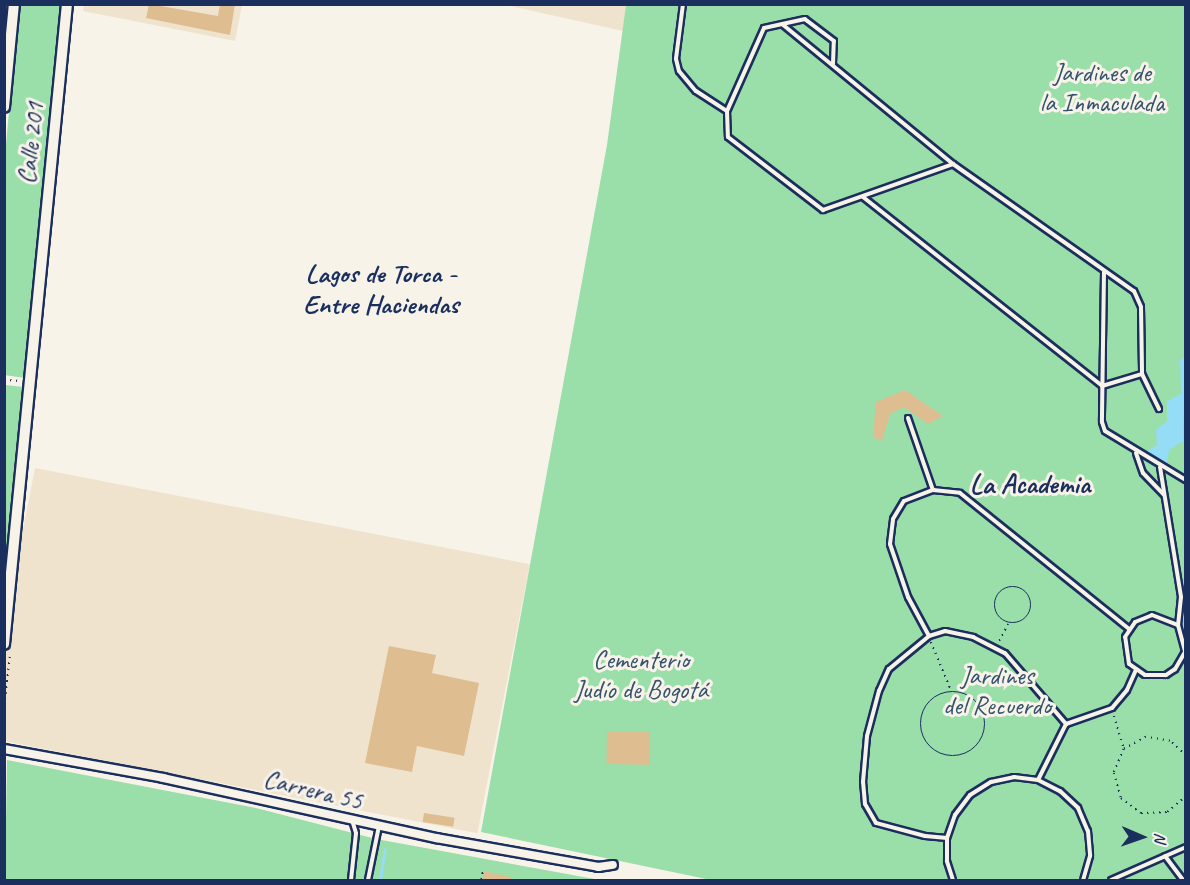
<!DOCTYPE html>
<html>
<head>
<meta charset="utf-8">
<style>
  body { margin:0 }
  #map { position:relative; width:1190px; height:885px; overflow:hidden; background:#f7f3e8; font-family:Caveat,sans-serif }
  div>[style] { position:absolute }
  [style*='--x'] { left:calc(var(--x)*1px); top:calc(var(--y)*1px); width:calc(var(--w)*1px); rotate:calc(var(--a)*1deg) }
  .built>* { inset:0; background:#f0e3ce; transform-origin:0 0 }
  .green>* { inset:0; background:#9adea9 }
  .water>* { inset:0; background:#95dcf7 }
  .stream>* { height:3px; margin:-1.5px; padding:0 1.5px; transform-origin:1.5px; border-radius:1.5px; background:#95dcf7 }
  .building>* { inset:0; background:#debe91; transform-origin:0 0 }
  .path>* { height:1.5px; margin-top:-0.75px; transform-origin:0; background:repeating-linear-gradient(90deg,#1b2f5e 0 1.5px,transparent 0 6px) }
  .path>.ring { margin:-0.75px; padding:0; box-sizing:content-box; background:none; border:1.5px solid #1b2f5e; border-radius:50% }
  .roads { filter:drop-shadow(2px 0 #1b2f5e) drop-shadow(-2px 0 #1b2f5e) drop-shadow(0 2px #1b2f5e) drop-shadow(0 -2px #1b2f5e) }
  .service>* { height:4px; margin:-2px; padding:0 2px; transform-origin:2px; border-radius:2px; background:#f7f3e8 }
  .minor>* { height:8px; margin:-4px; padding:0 4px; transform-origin:4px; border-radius:4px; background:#f7f3e8 }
  .secondary>* { height:10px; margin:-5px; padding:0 5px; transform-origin:5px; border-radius:5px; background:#f7f3e8 }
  span { translate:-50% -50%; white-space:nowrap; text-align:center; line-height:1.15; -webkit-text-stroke:6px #f7f3e8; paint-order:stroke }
  .park-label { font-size:26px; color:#34526d }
  .street-label { font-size:26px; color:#1b2f5e }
  .neighbourhood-label { font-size:27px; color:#1b2f5e; font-weight:700 }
  .quarter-label { font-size:28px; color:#1b2f5e; font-weight:700 }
  .frame { position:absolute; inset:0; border:6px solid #1b2f5e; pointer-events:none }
  .north { position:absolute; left:1112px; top:807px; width:60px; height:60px; -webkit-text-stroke:4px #f7f3e8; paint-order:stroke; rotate:92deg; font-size:16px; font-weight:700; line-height:24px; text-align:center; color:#1b2f5e }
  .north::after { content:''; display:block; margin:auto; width:21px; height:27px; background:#1b2f5e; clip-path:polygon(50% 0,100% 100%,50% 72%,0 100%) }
</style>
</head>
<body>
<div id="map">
  <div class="built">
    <div style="clip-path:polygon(84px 4px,242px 5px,235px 41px,83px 11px)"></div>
    <div style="clip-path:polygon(506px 5px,626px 5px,623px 31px)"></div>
    <div style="left:35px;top:468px;width:504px;height:274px;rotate:11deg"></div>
  </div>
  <div class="green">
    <div style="clip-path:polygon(19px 5px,61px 5px,25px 378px,4px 375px,4px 165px)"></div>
    <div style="clip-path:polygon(626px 5px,1185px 5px,1185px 880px,711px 880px,481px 832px,607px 145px)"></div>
    <div style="clip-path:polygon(5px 385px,24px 387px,5px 593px)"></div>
    <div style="clip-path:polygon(7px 760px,256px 808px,376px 839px,600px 880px,5px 880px)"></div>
  </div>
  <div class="water">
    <div style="clip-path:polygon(1185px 357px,1183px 441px,1169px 450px,1167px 464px,1147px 451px,1157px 445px,1156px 430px,1167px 421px,1167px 401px,1181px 394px,1180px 360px)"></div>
  </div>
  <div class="stream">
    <div style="--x:380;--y:880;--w:31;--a:-81"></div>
  </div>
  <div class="building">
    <div style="clip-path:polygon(149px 4px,218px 16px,220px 4px,235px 4px,230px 35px,146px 18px)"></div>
    <div style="clip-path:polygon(905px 390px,943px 416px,928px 424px,904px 407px,890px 414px,882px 441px,873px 437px,876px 402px)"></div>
    <div style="clip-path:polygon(389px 646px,436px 655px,432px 673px,479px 683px,464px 756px,417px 746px,412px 772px,365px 763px)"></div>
    <div style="left:607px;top:731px;width:43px;height:33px;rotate:1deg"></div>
    <div style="left:424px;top:813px;width:31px;height:9px;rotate:9deg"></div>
    <div style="clip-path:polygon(484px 871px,511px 877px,511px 880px,482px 880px)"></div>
  </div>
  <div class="path">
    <div style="--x:4;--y:380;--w:16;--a:4"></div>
    <div class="ring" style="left:995px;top:587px;width:34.5px;height:34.5px"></div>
    <div style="--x:999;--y:641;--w:19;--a:-62"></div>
    <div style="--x:931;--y:642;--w:52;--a:67.4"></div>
    <div class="ring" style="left:921px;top:692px;width:62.5px;height:62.5px"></div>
    <div style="--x:4;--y:706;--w:53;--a:-83.5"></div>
    <div style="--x:1114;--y:716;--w:34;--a:73"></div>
    <div style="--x:1186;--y:756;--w:22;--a:-137"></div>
    <div style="--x:1170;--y:741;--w:24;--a:-171"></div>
    <div style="--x:1146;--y:737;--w:25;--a:151"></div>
    <div style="--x:1124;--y:749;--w:26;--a:113"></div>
    <div style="--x:1114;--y:773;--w:26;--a:74"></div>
    <div style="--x:1121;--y:798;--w:25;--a:37"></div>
    <div style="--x:1141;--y:813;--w:26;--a:-2"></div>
    <div style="--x:1167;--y:812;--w:25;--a:-40"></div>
    <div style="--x:481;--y:880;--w:10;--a:-79"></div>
  </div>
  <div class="roads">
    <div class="service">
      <div style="--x:683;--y:4;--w:55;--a:97.3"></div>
      <div style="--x:676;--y:59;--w:12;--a:76"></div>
      <div style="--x:679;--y:71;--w:26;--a:50"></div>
      <div style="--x:696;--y:91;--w:37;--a:33"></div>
      <div style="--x:782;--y:24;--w:221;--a:39.3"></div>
      <div style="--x:953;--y:164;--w:221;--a:35.1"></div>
      <div style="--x:1134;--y:291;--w:17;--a:66"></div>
      <div style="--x:1141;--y:307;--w:67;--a:89.1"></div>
      <div style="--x:1142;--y:374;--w:39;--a:64"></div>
      <div style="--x:833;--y:64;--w:23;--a:-88"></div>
      <div style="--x:834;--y:41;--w:36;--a:-143"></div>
      <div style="--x:805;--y:19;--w:42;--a:167.6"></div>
      <div style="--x:764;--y:28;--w:91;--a:114"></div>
      <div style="--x:727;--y:111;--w:26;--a:88"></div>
      <div style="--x:728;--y:137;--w:120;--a:37.5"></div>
      <div style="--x:823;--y:210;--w:138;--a:-19.5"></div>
      <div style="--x:863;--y:197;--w:305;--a:38.3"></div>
      <div style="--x:1104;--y:272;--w:150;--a:90.8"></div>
      <div style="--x:1102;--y:422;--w:9;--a:72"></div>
      <div style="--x:1105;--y:431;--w:95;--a:31.2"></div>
      <div style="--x:1102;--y:386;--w:42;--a:-16.7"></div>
      <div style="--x:908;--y:418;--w:76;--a:70.9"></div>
      <div style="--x:1136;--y:453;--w:21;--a:71"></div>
      <div style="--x:1143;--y:473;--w:30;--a:46"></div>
      <div style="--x:1160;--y:467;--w:132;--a:80.8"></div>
      <div style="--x:1181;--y:597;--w:28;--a:96"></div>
      <div style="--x:1178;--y:625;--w:28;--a:75"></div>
      <div style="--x:1185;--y:652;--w:20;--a:120"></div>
      <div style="--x:1175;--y:669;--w:11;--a:146"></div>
      <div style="--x:1166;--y:675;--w:21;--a:180"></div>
      <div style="--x:1145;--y:675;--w:19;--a:-145"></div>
      <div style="--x:1129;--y:664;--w:27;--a:-98"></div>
      <div style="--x:1125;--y:637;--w:18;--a:-56"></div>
      <div style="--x:1135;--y:622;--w:18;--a:-22"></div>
      <div style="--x:1152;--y:615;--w:28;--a:21"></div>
      <div style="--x:929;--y:636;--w:44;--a:-118.3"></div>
      <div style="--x:908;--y:597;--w:56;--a:-108.8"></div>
      <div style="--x:890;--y:544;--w:25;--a:-83"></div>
      <div style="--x:893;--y:519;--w:21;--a:-59"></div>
      <div style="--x:904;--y:501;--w:31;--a:-21"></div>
      <div style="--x:933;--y:490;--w:27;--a:6"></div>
      <div style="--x:960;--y:493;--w:217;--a:38.8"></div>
      <div style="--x:1038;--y:780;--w:63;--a:-63.4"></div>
      <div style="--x:1066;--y:724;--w:49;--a:-19.2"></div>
      <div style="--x:1112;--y:708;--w:23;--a:-50"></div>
      <div style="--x:1127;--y:690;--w:22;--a:-66"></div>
      <div style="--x:947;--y:838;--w:22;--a:-175"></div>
      <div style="--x:925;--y:836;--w:51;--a:-165.1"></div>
      <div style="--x:876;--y:823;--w:22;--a:-120"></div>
      <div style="--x:865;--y:804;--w:22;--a:-95"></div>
      <div style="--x:863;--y:782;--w:46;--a:-85"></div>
      <div style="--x:867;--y:736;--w:47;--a:-75.1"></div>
      <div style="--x:879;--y:691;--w:24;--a:-66"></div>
      <div style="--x:889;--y:669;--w:52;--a:-39.5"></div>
      <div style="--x:929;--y:636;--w:17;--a:-17"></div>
      <div style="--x:945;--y:631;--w:29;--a:12"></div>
      <div style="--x:973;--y:637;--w:36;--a:27"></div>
      <div style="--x:1005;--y:653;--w:94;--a:49.3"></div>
      <div style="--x:1165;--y:856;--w:30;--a:53"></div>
      <div style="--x:351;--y:880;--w:47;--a:-83.9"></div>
      <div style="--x:356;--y:833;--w:14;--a:-107"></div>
      <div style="--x:368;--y:880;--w:55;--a:-78.5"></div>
      <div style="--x:953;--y:880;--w:20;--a:-108"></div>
      <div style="--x:947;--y:861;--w:23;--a:-90"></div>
      <div style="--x:947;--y:838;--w:24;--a:-71"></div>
      <div style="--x:955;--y:815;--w:25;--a:-53"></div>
      <div style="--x:970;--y:795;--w:25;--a:-32"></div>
      <div style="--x:991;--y:782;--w:24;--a:-12"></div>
      <div style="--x:1014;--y:777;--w:24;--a:7"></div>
      <div style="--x:1038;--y:780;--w:25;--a:27"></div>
      <div style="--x:1060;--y:791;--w:25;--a:43"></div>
      <div style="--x:1078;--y:808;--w:25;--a:67"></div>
      <div style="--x:1088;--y:831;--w:25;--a:85"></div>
      <div style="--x:1090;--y:856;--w:25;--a:106"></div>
      <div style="--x:1111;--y:880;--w:82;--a:-23.7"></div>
    </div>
    <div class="minor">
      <div style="--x:4;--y:749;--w:162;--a:10.3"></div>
      <div style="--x:163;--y:778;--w:280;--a:12.4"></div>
      <div style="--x:436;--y:838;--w:165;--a:10.1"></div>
      <div style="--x:598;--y:867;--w:15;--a:-8"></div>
    </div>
    <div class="secondary">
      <div style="--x:4;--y:107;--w:103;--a:-84.5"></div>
      <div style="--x:4;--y:644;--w:643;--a:-84.38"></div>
    </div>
  </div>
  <div class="park-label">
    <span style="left:1102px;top:88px">Jardines de<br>la Inmaculada</span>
    <span style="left:641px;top:675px">Cementerio<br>Judío de Bogotá</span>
    <span style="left:997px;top:691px">Jardines<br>del Recuerdo</span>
  </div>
  <div class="street-label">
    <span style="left:31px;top:143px;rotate:-84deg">Calle 201</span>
    <span style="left:313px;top:790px;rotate:13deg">Carrera 55</span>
  </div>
  <div class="neighbourhood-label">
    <span style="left:381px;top:289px">Lagos de Torca -<br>Entre Haciendas</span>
  </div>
  <div class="quarter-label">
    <span style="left:1030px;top:484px">La Academia</span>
  </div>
  <div class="frame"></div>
  <div class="north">N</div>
</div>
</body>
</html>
